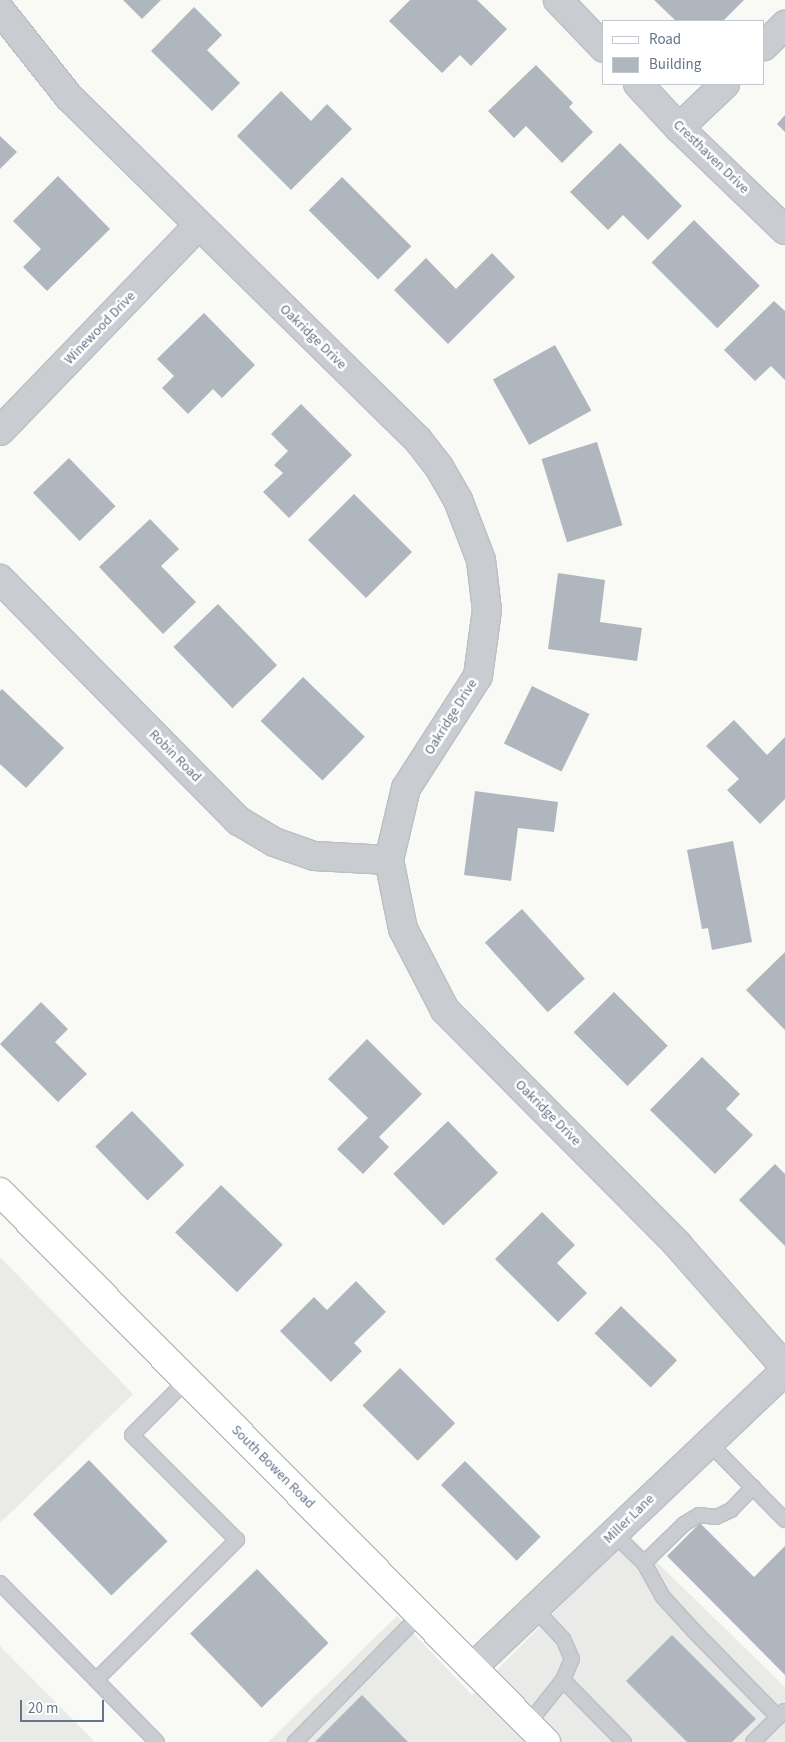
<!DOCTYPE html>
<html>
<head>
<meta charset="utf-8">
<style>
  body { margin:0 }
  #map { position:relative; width:785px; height:1742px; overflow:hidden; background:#f9f9f6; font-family:"Source Sans 3",sans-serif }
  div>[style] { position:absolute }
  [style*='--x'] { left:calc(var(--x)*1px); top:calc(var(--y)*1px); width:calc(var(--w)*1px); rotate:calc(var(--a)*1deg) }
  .built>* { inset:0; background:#eaeae9 }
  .building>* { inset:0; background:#afb6bd; transform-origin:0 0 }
  .roads { filter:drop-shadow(1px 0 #bbbfc5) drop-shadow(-1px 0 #bbbfc5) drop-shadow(0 1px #bbbfc5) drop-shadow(0 -1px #bbbfc5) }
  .service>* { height:14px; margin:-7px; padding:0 7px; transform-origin:7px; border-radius:7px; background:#c9ccd0 }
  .minor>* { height:28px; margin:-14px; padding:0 14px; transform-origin:14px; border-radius:14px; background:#c9ccd0 }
  .secondary>* { height:28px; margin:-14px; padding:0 14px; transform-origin:14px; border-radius:14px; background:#fff }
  span { translate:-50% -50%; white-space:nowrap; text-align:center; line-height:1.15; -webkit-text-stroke:5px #fff; paint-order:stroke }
  .street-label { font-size:14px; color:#667589 }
  .legend { position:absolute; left:602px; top:20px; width:162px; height:65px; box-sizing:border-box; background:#fff; border:1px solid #c2c8d0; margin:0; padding:6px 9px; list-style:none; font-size:15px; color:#667589 }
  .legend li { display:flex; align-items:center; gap:10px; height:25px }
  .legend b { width:25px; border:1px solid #c2c8d0 }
  .scale { position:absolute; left:20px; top:1700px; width:84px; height:22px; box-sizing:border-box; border:2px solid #667589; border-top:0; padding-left:6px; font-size:15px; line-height:18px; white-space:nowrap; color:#667589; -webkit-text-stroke:4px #fff; paint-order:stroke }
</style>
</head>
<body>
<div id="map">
  <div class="built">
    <div style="clip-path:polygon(0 1257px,133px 1394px,0 1523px)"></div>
    <div style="clip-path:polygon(630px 1536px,785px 1687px,785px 1742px,268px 1742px,397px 1616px,472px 1695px)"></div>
    <div style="clip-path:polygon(0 1646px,95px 1742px,0 1742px)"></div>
  </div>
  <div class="building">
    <div style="clip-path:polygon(123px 0,161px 0,142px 19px)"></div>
    <div style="clip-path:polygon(410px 0,477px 0,507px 29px,471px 66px,460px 55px,442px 73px,389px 21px)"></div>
    <div style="clip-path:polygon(654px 0,744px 0,723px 21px,676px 21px)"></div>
    <div style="clip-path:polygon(194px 7px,222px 35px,207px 50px,240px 83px,212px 111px,151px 51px)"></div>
    <div style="clip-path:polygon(536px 65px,573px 103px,569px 107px,593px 132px,562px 163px,526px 126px,514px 138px,488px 111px)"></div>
    <div style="clip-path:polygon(281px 91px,311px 121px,327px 104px,352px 129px,291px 190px,237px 136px)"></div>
    <div style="clip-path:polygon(785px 115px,785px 132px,777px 124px)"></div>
    <div style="clip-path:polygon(0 136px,17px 152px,0 169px)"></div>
    <div style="clip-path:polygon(620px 143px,682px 206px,648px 240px,623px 215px,608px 230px,570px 192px)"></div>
    <div style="clip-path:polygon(58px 176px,110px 229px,47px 291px,23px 267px,41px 249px,13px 221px)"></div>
    <div style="left:342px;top:177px;width:98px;height:47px;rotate:45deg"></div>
    <div style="left:694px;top:220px;width:93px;height:60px;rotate:45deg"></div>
    <div style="clip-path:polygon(492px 253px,515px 277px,448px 344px,394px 290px,426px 258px,456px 289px)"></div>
    <div style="clip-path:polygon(774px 301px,785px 311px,785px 380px,771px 366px,755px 381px,724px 350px)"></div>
    <div style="clip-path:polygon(204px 313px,255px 365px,222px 398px,213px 389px,188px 414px,162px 388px,174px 376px,157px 359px)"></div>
    <div style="left:555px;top:345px;width:75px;height:71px;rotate:61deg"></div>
    <div style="clip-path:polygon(301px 404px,352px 455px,289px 518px,263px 492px,283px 473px,274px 465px,288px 451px,271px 434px)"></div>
    <div style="left:597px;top:442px;width:87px;height:58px;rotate:73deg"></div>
    <div style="left:69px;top:458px;width:67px;height:50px;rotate:46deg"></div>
    <div style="left:354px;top:494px;width:82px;height:65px;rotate:45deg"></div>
    <div style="clip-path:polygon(150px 519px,179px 549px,161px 566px,196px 602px,163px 634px,99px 567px)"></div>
    <div style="clip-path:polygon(558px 573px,605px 580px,600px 622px,642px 628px,637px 661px,548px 649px)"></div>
    <div style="left:218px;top:604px;width:85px;height:62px;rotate:46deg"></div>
    <div style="left:303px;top:677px;width:86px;height:61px;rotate:44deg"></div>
    <div style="left:532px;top:686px;width:64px;height:64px;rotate:26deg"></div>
    <div style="clip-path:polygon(2px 689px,64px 748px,26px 788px,0 764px,0 691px)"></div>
    <div style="clip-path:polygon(734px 720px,767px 755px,785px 737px,785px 799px,760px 824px,727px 790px,739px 779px,706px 746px)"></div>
    <div style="clip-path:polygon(475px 791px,558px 802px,554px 832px,518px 828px,511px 881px,464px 875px)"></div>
    <div style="clip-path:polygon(733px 841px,752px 942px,712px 950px,708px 928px,702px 929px,687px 850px)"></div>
    <div style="left:522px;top:909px;width:94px;height:50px;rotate:48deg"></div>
    <div style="clip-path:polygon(785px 952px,785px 1030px,746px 990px)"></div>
    <div style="left:614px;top:992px;width:76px;height:57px;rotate:45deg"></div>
    <div style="clip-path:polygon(41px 1002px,68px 1029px,55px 1042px,87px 1074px,58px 1102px,0 1044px)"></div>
    <div style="clip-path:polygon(367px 1039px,422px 1094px,379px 1137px,389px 1147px,363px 1174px,337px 1149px,368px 1118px,328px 1079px)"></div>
    <div style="clip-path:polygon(702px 1057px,740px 1094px,726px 1109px,753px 1135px,715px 1174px,650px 1110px)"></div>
    <div style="left:132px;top:1111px;width:75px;height:51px;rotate:46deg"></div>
    <div style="left:448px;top:1121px;width:72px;height:76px;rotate:46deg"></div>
    <div style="clip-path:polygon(775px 1164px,785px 1174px,785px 1246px,739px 1200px)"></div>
    <div style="left:221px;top:1185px;width:86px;height:66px;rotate:44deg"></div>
    <div style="clip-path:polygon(542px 1212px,575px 1245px,557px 1263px,587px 1293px,558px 1322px,495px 1259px)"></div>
    <div style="clip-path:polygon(356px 1281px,386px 1312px,354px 1343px,362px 1351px,331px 1382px,280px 1331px,314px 1297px,327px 1310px)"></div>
    <div style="left:621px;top:1306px;width:78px;height:38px;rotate:44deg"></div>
    <div style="left:400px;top:1368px;width:78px;height:53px;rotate:45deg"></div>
    <div style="left:89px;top:1460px;width:113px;height:78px;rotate:46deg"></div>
    <div style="left:465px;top:1461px;width:107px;height:34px;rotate:45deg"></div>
    <div style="clip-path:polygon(700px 1523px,754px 1577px,785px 1546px,785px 1675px,667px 1556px)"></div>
    <div style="left:257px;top:1569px;width:103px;height:93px;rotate:46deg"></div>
    <div style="clip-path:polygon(672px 1635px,756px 1719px,732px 1742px,687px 1742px,626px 1681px)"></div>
    <div style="clip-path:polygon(362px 1695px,408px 1742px,315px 1742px)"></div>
  </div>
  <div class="roads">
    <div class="service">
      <div style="--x:709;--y:1443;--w:108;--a:45.4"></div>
      <div style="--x:614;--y:1534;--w:42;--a:44"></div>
      <div style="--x:644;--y:1563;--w:56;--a:-44.3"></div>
      <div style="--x:684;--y:1524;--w:17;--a:-31"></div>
      <div style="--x:699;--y:1515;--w:17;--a:7"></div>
      <div style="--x:716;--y:1517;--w:17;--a:-25"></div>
      <div style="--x:731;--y:1510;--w:32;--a:-46"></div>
      <div style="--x:644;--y:1563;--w:39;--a:61"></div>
      <div style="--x:663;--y:1597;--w:45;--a:47.7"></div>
      <div style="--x:693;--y:1630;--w:122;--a:45.7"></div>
      <div style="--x:0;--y:1583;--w:136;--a:45.3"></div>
      <div style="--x:96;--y:1680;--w:199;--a:-44.8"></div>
      <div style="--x:237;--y:1540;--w:148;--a:-135"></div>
      <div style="--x:132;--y:1435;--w:78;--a:-45"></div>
      <div style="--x:96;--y:1680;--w:87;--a:45.5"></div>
      <div style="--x:563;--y:1680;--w:87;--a:45.5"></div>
      <div style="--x:528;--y:1724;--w:56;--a:-51.5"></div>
      <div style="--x:563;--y:1680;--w:23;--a:-67"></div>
      <div style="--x:572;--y:1659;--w:22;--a:-114"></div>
      <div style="--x:563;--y:1639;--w:41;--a:-133"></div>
      <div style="--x:295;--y:1742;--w:178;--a:-45.5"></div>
      <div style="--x:753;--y:1742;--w:44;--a:-45"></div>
    </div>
    <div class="minor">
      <div style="--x:558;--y:0;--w:66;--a:46.2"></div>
      <div style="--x:0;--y:10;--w:111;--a:51.6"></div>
      <div style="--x:69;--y:97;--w:489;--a:44.5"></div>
      <div style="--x:418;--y:440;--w:34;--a:52"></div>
      <div style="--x:439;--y:467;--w:38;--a:60"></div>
      <div style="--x:458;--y:500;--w:64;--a:69"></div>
      <div style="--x:481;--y:560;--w:50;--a:83.2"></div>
      <div style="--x:487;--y:610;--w:67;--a:97.8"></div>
      <div style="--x:478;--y:676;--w:133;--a:122.7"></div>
      <div style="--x:406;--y:788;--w:74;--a:103.3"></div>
      <div style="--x:389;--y:860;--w:70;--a:78.5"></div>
      <div style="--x:403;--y:929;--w:91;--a:62.6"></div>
      <div style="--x:445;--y:1010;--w:330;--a:45.2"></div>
      <div style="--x:677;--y:1244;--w:164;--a:48.7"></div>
      <div style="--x:764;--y:46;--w:30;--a:-45"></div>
      <div style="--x:638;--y:84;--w:60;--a:47"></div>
      <div style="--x:679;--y:128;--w:147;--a:43.9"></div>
      <div style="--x:679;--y:128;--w:64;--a:-43.7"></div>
      <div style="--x:0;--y:431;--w:286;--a:-46"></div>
      <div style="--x:0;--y:579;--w:340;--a:45.4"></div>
      <div style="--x:239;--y:821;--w:41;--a:31"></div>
      <div style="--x:274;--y:842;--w:42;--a:19.3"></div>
      <div style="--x:314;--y:856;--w:75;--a:3.1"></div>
      <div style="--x:472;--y:1668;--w:431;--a:-43.5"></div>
    </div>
    <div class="secondary">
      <div style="--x:0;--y:1192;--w:775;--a:45.21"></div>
    </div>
  </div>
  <div class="street-label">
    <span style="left:711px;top:157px;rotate:44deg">Cresthaven Drive</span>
    <span style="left:100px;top:328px;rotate:-46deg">Winewood Drive</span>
    <span style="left:313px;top:337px;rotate:44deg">Oakridge Drive</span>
    <span style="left:451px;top:717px;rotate:-58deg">Oakridge Drive</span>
    <span style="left:175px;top:756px;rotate:45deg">Robin Road</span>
    <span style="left:548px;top:1113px;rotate:45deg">Oakridge Drive</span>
    <span style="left:273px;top:1467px;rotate:45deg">South Bowen Road</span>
    <span style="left:629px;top:1519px;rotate:-44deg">Miller Lane</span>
  </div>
  <ul class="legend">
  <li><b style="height:6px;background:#fff"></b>Road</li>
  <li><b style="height:14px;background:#afb6bd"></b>Building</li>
  </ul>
  <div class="scale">20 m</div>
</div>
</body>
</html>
